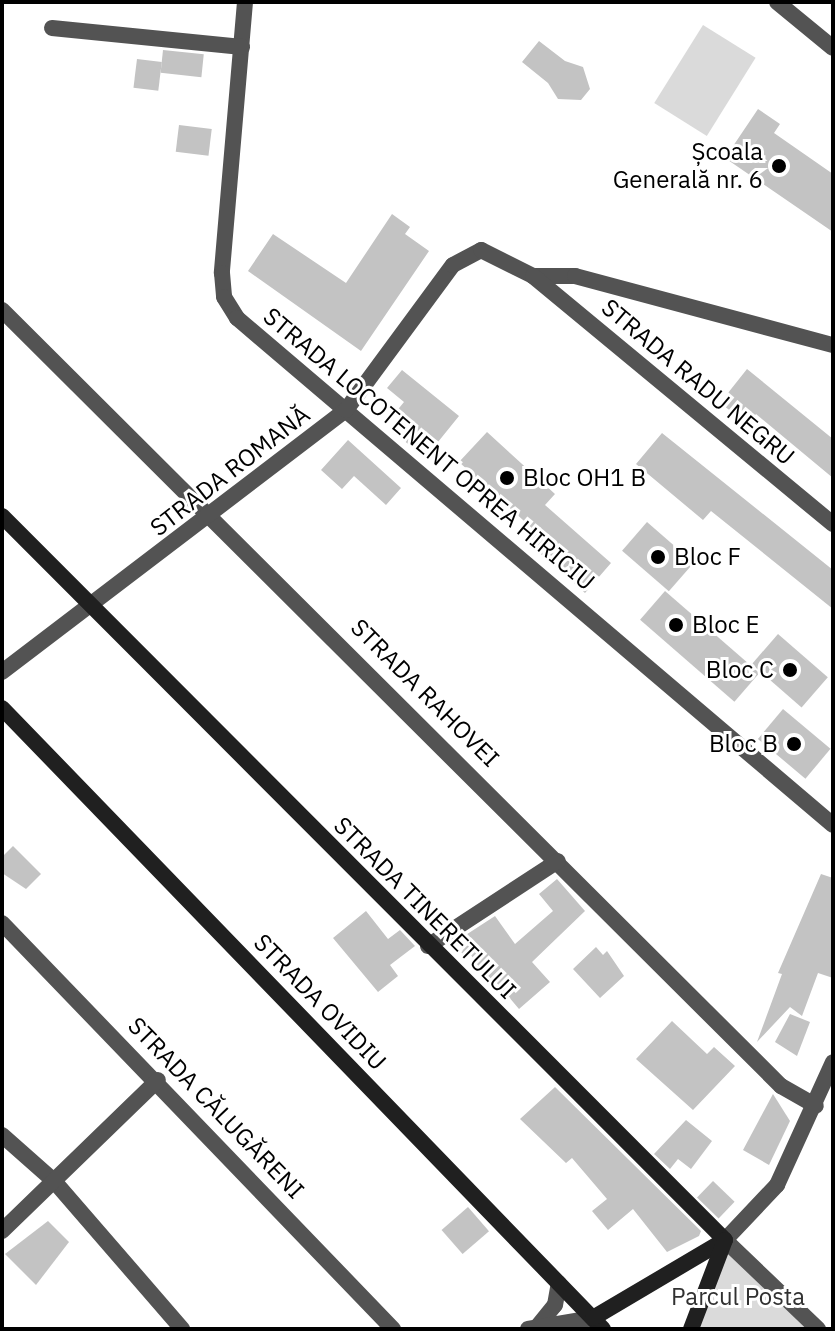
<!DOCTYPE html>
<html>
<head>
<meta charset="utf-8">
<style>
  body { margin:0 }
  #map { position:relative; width:835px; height:1331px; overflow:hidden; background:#fff; font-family:"IBM Plex Sans",sans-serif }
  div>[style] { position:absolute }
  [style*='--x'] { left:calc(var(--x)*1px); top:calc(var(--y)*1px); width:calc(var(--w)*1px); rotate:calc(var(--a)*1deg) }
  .green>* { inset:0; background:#dadada; transform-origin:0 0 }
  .building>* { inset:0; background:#c3c3c3; transform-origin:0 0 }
  .street>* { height:16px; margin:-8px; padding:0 8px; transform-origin:8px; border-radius:8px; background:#535353 }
  .secondary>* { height:16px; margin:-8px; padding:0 8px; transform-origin:8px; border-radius:8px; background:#202020 }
  .dots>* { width:22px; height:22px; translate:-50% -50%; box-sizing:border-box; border:4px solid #fff; border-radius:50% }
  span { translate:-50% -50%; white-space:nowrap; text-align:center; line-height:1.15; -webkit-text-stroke:6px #fff; paint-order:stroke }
  .poi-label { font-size:24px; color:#000 }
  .right { translate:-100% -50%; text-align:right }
  .left { translate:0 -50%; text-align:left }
  .street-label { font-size:24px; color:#000 }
  .park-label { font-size:24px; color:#313131 }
  .frame { position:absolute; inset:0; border:4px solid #000; pointer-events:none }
</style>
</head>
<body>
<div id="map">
  <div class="green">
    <div style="left:703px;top:25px;width:62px;height:92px;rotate:32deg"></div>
    <div style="clip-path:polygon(725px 1240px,818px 1329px,691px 1329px)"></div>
  </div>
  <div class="building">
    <div style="clip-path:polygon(539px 41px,565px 61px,583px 67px,590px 89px,581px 100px,558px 99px,548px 83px,522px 62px)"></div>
    <div style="left:163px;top:50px;width:41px;height:23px;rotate:6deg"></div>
    <div style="left:137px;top:59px;width:25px;height:29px;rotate:7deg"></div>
    <div style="clip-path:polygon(758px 109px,780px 124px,774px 133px,833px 174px,833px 232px,725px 158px)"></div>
    <div style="left:179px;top:125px;width:33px;height:27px;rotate:7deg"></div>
    <div style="clip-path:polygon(392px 214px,410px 227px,405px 234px,429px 251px,361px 351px,248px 271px,273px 234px,346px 283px)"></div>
    <div style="clip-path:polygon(747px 369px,833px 439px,833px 478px,756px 414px,748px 424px,720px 403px)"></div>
    <div style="clip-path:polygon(402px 370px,459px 416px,425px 458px,396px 434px,406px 422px,395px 413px,404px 402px,387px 388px)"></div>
    <div style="clip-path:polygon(487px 432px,555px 494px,545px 505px,611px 563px,585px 593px,525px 540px,534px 530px,459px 462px)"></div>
    <div style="clip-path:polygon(662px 433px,833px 570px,833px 609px,711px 511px,703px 520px,636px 464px)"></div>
    <div style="clip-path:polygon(348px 440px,401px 488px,386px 505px,354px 476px,342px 489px,321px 470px)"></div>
    <div style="left:647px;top:522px;width:62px;height:38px;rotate:41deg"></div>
    <div style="left:665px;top:591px;width:125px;height:38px;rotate:41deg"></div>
    <div style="left:778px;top:634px;width:66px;height:40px;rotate:41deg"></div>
    <div style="left:783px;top:709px;width:62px;height:39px;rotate:40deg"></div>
    <div style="clip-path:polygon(13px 846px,41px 874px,26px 889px,2px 873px,2px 857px)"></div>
    <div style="clip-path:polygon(821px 874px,833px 878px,833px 978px,818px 973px,802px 1016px,790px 1007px,757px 1042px,782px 974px,778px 973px)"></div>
    <div style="clip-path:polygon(557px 879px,585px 911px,532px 962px,550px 982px,519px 1009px,496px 982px,491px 985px,471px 955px,465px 958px,455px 942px,495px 916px,515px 944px,553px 911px,539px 894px)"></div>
    <div style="clip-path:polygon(366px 911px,388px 939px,400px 930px,415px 946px,390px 965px,398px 976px,378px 992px,333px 938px)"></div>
    <div style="clip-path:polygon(596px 947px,603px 955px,607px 951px,624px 976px,600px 998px,573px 969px)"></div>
    <div style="clip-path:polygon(790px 1014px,810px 1022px,797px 1056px,775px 1042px)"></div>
    <div style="clip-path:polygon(672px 1021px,707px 1054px,714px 1047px,735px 1066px,693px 1110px,636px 1059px)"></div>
    <div style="clip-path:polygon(555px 1087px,701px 1231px,699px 1236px,667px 1252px,633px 1209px,608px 1230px,592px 1211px,607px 1199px,572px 1158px,566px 1163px,520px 1119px)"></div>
    <div style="clip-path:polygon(773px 1094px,790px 1121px,769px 1165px,743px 1150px)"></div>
    <div style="clip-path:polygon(686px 1120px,712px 1141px,691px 1169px,678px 1159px,670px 1169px,654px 1154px)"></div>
    <div style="left:713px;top:1181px;width:30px;height:23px;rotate:44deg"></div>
    <div style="left:468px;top:1207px;width:32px;height:35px;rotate:49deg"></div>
    <div style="clip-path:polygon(48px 1221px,69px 1242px,36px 1285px,5px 1254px)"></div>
  </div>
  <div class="street">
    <div style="--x:245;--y:2;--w:272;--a:94.9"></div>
    <div style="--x:222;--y:273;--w:24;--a:85"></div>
    <div style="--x:224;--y:297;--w:25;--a:58"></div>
    <div style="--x:237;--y:318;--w:782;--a:40.39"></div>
    <div style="--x:777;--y:2;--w:72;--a:39.4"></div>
    <div style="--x:52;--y:28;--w:191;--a:5.7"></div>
    <div style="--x:533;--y:276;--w:42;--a:0"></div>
    <div style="--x:575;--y:276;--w:267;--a:15"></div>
    <div style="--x:2;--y:310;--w:1100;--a:44.89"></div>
    <div style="--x:781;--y:1086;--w:40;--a:29.7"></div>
    <div style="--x:2;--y:672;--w:432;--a:-37.3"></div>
    <div style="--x:346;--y:410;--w:180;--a:-53.6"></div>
    <div style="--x:453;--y:265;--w:32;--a:-28"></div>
    <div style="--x:481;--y:250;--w:58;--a:26.6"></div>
    <div style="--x:533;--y:276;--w:389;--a:39.6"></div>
    <div style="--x:2;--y:923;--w:564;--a:46.08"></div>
    <div style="--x:428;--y:946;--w:155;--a:-33.2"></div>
    <div style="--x:2;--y:1135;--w:69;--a:41.5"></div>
    <div style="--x:54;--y:1181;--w:196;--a:49.1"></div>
    <div style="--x:2;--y:1231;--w:217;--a:-44.1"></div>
    <div style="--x:537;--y:1327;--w:28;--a:-51"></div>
    <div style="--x:555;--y:1305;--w:22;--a:-80"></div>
    <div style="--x:528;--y:1329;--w:66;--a:-9.6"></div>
    <div style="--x:818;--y:1329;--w:129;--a:-136.3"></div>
    <div style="--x:725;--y:1240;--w:76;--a:-46.6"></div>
    <div style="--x:777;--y:1185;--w:135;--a:-65.5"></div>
  </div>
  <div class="secondary">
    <div style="--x:2;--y:516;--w:1023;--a:45.04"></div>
    <div style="--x:2;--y:708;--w:864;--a:45.94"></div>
    <div style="--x:593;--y:1318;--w:153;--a:-30.6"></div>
    <div style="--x:691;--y:1329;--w:95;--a:-69.1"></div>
  </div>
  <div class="dots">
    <div style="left:779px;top:166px;background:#000"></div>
    <div style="left:507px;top:478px;background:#000"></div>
    <div style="left:658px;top:557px;background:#000"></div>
    <div style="left:676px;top:625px;background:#000"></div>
    <div style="left:790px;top:670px;background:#000"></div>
    <div style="left:794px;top:744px;background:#000"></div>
  </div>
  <div class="poi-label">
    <span class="right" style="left:763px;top:166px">Școala<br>Generală nr. 6</span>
    <span class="left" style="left:523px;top:478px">Bloc OH1 B</span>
    <span class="left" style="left:674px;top:557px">Bloc F</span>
    <span class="left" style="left:692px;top:625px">Bloc E</span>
    <span class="right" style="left:774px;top:670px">Bloc C</span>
    <span class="right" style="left:778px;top:744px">Bloc B</span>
  </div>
  <div class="street-label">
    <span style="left:698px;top:382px;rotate:40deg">STRADA RADU NEGRU</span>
    <span style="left:429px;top:449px;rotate:40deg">STRADA LOCOTENENT OPREA HIRICIU</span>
    <span style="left:230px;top:471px;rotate:-38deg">STRADA ROMANĂ</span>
    <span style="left:425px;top:693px;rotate:45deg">STRADA RAHOVEI</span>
    <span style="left:425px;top:908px;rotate:45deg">STRADA TINERETULUI</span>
    <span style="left:320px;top:1002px;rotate:46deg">STRADA OVIDIU</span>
    <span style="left:216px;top:1108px;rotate:46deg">STRADA CĂLUGĂRENI</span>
  </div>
  <div class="park-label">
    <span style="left:738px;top:1297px">Parcul Posta</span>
  </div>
  <div class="frame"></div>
</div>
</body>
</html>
